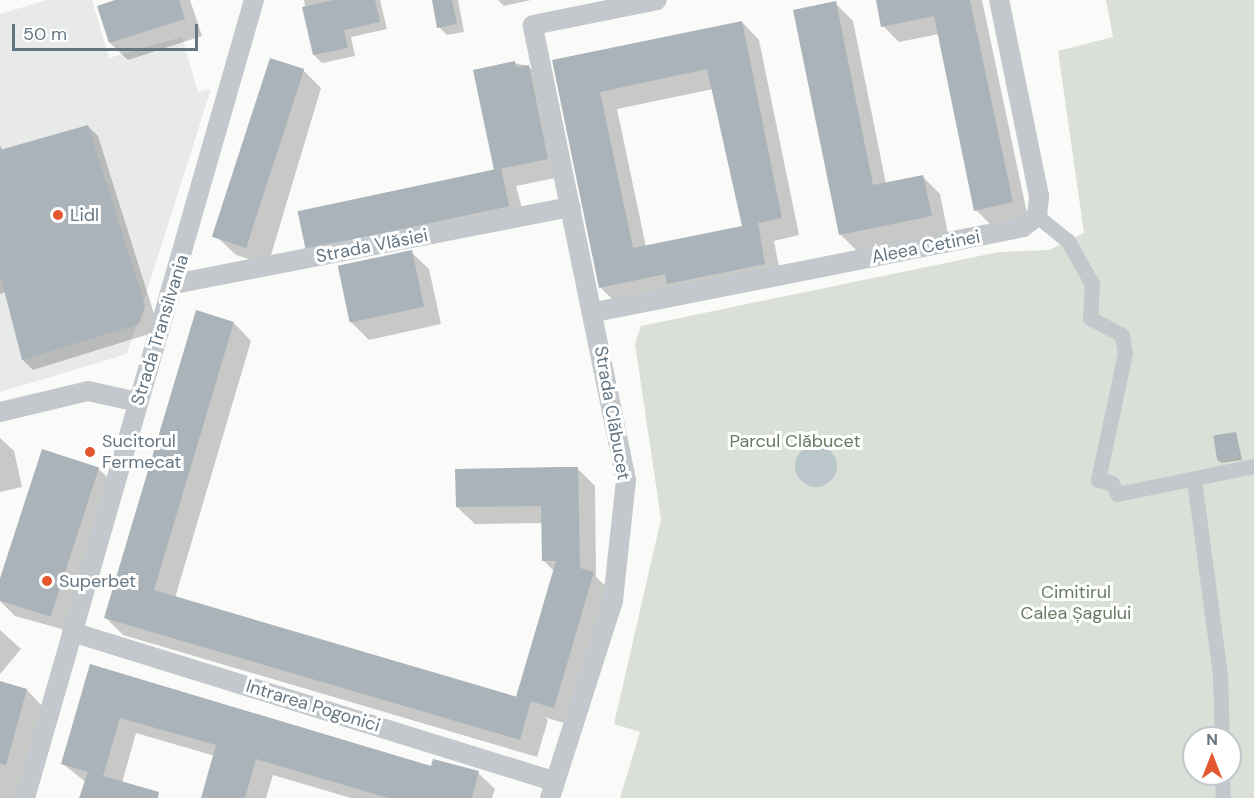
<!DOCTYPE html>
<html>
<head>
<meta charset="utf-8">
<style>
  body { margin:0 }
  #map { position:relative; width:1254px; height:798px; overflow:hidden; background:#fafaf8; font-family:"DM Sans",sans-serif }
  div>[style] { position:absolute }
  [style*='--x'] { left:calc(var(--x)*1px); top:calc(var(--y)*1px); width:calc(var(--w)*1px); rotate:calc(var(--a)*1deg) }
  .built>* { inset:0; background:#e8e9e9 }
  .green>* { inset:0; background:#dadfd7 }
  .water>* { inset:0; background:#bbc7cb }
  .round { border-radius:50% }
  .shadow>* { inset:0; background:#0003 }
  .building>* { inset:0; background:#aab3b9; transform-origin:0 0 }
  .pedestrian>* { height:15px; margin:-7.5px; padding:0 7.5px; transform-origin:7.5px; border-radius:7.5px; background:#c3c8cc }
  .minor>* { height:20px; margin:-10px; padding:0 10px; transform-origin:10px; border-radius:10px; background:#c3c8cc }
  .dots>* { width:16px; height:16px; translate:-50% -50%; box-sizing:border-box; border:3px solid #fff; border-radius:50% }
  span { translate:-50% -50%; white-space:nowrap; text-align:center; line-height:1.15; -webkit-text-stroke:6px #fff; paint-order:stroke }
  .poi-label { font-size:18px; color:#657683 }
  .left { translate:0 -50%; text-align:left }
  .street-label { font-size:18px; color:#657683 }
  .park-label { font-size:18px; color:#687a64 }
  .north { position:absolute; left:1182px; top:726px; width:60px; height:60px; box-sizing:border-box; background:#fff; border:2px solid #c1c8cd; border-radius:50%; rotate:0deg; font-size:16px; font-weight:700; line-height:24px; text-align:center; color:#657683 }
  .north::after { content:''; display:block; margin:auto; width:21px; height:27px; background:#e4572e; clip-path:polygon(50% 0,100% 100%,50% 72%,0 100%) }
  .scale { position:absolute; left:12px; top:24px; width:186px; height:27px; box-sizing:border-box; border:3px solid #657683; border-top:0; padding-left:8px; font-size:18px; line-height:21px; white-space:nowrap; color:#657683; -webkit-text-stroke:4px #fff; paint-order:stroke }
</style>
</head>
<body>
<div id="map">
  <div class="built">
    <div style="clip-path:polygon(47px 0,92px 0,109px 58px,182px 37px,198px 92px,211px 89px,127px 354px,0 392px,0 14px)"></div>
  </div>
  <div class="green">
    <div style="clip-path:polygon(evenodd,1106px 0,1254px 0,1254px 798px,620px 798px,640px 732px,614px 724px,661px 519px,635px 344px,641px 326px,999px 252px,1049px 250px,1084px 233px,1058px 51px,1113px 37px,1106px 0,1194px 738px,1230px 738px,1230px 774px,1194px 774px,1194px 738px)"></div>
  </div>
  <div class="water">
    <div class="round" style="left:795px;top:445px;width:42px;height:42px"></div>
  </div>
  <div class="shadow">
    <div style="clip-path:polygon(120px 0,190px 0,202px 36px,128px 60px,110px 43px)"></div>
    <div style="clip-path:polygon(304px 0,380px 0,387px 29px,351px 37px,355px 56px,322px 63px,314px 55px)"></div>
    <div style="clip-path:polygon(433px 0,458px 0,464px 32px,447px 35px,439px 27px)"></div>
    <div style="clip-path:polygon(498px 0,531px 0,504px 6px)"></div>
    <div style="clip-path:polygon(877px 0,982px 0,1028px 218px,992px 226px,976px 210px,939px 34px,899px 42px,883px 26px)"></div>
    <div style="clip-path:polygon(835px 3px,853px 21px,886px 184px,923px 177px,940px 194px,948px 234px,858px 252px,840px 234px)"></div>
    <div style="clip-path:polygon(evenodd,742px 22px,759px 40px,799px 235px,774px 241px,782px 282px,618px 305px,600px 287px,554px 61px,742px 22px,713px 89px,744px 227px,646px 247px,617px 109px,713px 89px)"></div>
    <div style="clip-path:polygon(514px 63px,528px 66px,546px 84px,565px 176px,516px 186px,526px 223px,323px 263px,306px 246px,497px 171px)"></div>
    <div style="clip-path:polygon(303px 70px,321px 88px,268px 265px,236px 255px,218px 238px)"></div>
    <div style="clip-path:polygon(88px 126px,98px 136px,155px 317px,149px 334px,33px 370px,23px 360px,6px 292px,0 294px,0 145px,3px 151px)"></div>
    <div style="clip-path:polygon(411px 252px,429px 269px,441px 324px,369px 340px,351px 322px)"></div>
    <div style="clip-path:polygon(234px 323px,251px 341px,175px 598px,521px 700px,554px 571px,543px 560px,543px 523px,475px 524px,457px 507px,577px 468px,595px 486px,596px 577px,611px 591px,571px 725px,544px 717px,548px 720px,537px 757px,123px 635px,106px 618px)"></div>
    <div style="clip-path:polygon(1236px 433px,1242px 460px,1221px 463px,1218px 460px)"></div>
    <div style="clip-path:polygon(0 438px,14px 451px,22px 487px,0 492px)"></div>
    <div style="clip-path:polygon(43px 451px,98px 468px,115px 485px,69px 631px,15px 616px,0 601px)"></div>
    <div style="clip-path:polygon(0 630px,21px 649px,0 674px)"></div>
    <div style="clip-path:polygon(91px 666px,432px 767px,478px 773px,495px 789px,492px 798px,351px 798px,273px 775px,266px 798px,203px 798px,215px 756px,136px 733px,122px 783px,138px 798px,82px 798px,87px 783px,63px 764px)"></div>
    <div style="clip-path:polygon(0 682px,27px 690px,44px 708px,18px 798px,0 798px)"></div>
  </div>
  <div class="building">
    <div style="clip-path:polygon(115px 0,179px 0,185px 19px,109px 43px,97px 6px)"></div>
    <div style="clip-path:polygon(334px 0,375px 0,380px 22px,344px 30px,348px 48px,313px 55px,302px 7px)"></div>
    <div style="clip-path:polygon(432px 0,452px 0,457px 24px,437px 28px)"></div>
    <div style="clip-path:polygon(876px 0,970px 0,1013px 202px,974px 211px,934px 16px,881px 27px)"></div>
    <div style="clip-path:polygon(836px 1px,873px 185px,923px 175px,932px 216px,839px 235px,793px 10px)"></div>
    <div style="clip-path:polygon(evenodd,742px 21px,782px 218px,758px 223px,765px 264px,667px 284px,665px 274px,599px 288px,552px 60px,742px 21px,707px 69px,742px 226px,633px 248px,600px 92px,707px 69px)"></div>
    <div style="left:270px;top:58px;width:36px;height:188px;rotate:18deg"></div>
    <div style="clip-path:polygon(515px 61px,516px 67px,529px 65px,548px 159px,494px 170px,473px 70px)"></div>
    <div style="clip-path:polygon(88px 125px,145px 306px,139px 324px,22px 360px,0 274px,0 150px)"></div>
    <div style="left:501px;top:168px;width:39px;height:208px;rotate:78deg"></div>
    <div style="left:412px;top:250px;width:58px;height:76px;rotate:78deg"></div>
    <div style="clip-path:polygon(196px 310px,234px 322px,154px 590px,531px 701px,520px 740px,104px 618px)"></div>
    <div style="left:1236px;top:432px;width:25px;height:23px;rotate:81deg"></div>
    <div style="left:42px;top:449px;width:60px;height:157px;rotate:18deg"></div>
    <div style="clip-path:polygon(559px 467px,578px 467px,580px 568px,594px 572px,554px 708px,516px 697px,556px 561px,542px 561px,541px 506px,456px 507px,455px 469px)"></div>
    <div style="clip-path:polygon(90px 664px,431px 766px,433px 759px,479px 771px,472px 798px,388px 798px,256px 759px,245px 798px,201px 798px,216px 745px,120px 718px,103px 776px,159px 792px,158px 798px,79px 798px,88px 772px,61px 764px)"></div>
    <div style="clip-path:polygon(0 681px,27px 689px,6px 765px,0 764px)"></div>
  </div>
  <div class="pedestrian">
    <div style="--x:1037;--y:216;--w:40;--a:39"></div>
    <div style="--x:1068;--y:241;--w:49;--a:60.8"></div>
    <div style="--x:1092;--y:284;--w:34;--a:93"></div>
    <div style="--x:1090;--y:318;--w:36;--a:28"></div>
    <div style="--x:1122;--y:335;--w:18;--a:81"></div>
    <div style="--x:1125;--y:353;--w:130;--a:102"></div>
    <div style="--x:1098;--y:480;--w:14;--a:12"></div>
    <div style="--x:1112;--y:483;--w:12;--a:66"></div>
    <div style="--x:1117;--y:494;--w:140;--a:-11.6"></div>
    <div style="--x:1194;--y:480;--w:198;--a:82.4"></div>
    <div style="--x:1220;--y:676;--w:62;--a:88.2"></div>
    <div style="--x:1222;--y:774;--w:24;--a:88"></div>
  </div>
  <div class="minor">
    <div style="--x:174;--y:284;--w:404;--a:-11"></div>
    <div style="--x:595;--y:312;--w:436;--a:-11.2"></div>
    <div style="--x:1023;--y:227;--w:18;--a:-38"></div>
    <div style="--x:1037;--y:216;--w:20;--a:-84"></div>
    <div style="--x:1039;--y:196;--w:200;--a:-101.5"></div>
    <div style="--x:0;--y:412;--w:90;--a:-13.4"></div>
    <div style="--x:88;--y:391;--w:51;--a:12.4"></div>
    <div style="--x:72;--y:632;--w:504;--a:17.21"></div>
    <div style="--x:25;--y:798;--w:830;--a:-73.99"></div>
    <div style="--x:550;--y:798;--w:208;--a:-72.3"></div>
    <div style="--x:613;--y:600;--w:121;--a:-83.8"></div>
    <div style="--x:626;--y:480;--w:464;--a:-101.6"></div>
    <div style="--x:533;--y:25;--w:126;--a:-11.4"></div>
  </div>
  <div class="dots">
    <div style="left:58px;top:215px;background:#e4572e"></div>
    <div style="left:90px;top:452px;background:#e4572e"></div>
    <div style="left:47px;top:581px;background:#e4572e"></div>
  </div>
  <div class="poi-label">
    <span class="left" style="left:70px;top:215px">Lidl</span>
    <span class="left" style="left:102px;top:452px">Sucitorul<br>Fermecat</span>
    <span class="left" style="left:59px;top:581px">Superbet</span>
  </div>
  <div class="street-label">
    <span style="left:372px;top:246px;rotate:-11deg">Strada Vlăsiei</span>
    <span style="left:926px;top:247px;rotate:-11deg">Aleea Cetinei</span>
    <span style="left:160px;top:330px;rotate:-73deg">Strada Transilvania</span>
    <span style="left:612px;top:413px;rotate:80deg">Strada Clăbucet</span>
    <span style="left:313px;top:706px;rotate:17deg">Intrarea Pogonici</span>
  </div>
  <div class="park-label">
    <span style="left:795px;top:441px">Parcul Clăbucet</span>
    <span style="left:1076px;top:603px">Cimitirul<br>Calea Șagului</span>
  </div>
  <div class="north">N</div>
  <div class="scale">50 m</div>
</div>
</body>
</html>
